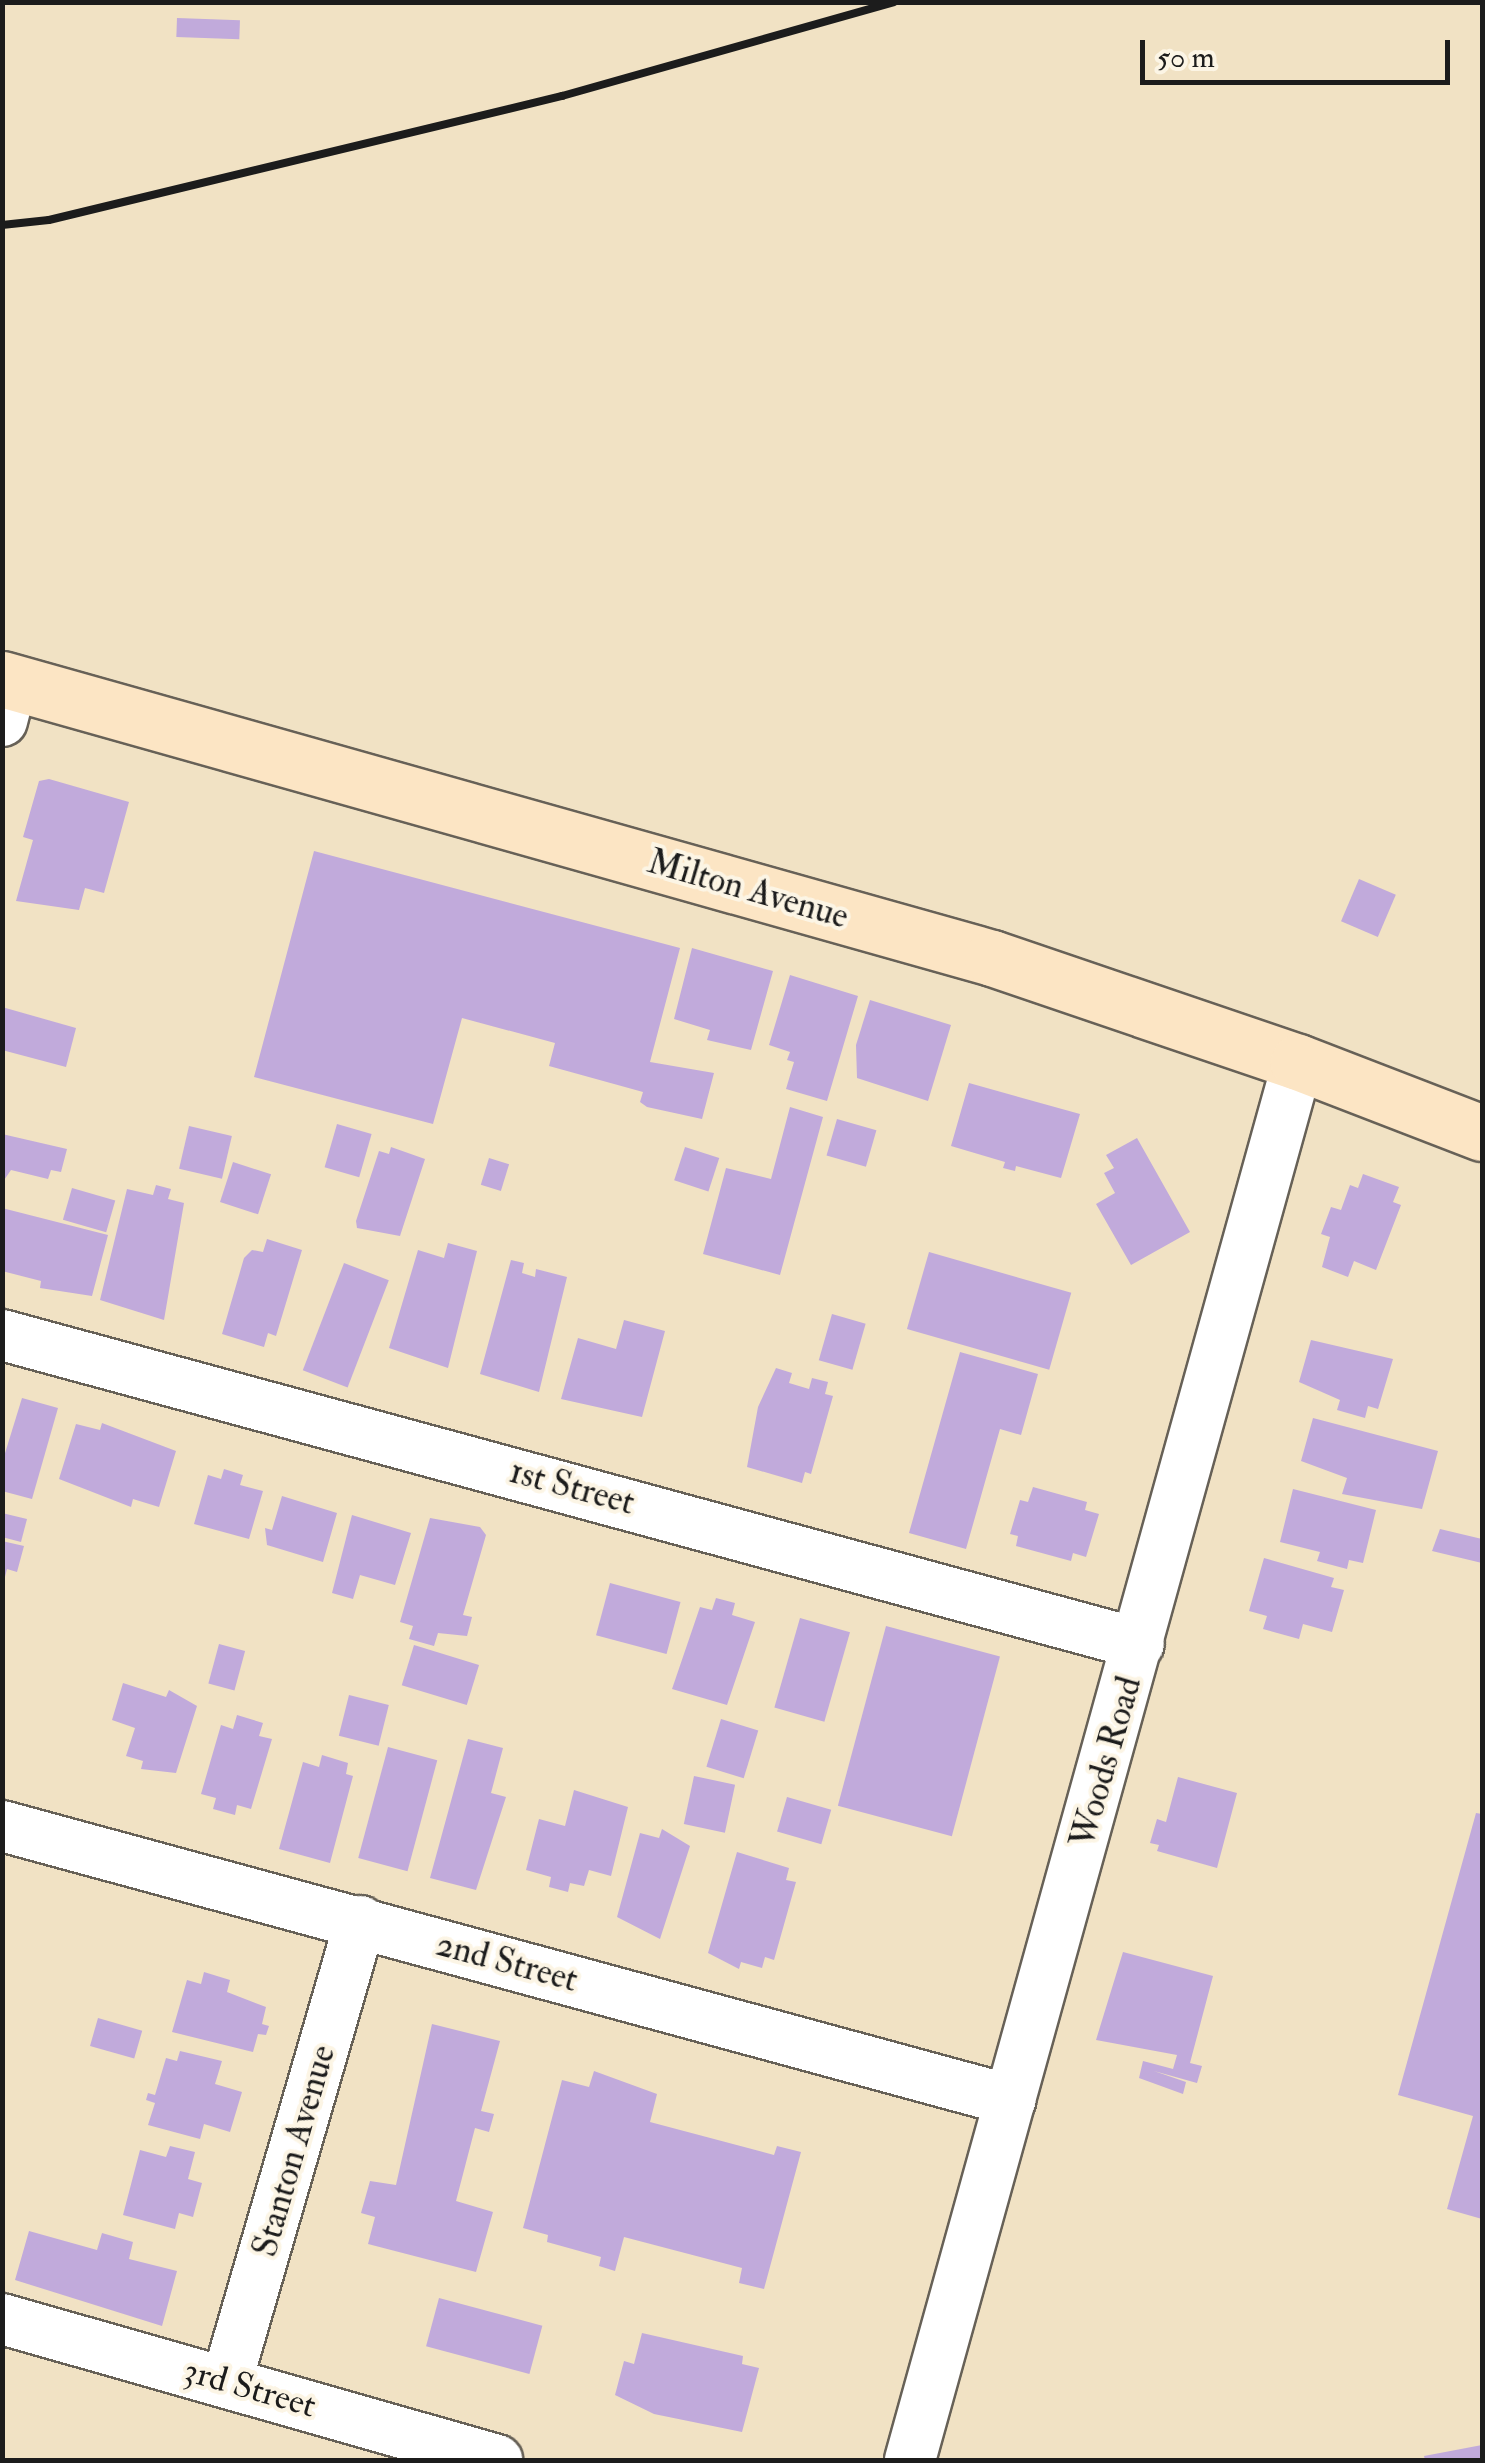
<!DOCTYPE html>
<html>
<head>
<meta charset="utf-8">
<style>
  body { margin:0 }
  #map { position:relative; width:1485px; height:2463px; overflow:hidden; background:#f1e2c4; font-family:"IM FELL Double Pica",serif }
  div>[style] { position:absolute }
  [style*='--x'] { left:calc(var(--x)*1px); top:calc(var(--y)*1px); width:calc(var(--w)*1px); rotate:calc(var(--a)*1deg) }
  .building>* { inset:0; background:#c1aadb; transform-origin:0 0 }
  .roads { filter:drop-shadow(2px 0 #676157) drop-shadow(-2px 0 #676157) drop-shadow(0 2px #676157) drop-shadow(0 -2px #676157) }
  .street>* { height:50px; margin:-25px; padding:0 25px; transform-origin:25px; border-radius:25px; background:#fff }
  .secondary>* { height:55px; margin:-27.5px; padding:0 27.5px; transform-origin:27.5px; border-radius:27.5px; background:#fce5c4 }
  .rail>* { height:8px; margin:-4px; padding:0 4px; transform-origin:4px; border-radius:4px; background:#1c1c1c }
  span { translate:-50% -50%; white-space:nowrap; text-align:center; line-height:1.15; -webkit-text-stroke:8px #fcf5e5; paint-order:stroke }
  .street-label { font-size:35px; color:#1c1c1c }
  .frame { position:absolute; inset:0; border:5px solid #1c1c1c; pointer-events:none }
  .scale { position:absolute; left:1140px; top:40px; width:310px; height:45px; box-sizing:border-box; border:5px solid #1c1c1c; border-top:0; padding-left:12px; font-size:30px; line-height:35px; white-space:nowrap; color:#1c1c1c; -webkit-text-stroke:8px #fcf5e5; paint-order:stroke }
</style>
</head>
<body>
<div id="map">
  <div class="building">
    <div style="left:177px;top:18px;width:63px;height:19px;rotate:2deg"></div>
    <div style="clip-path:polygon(49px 779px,129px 802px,104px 893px,85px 888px,79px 910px,16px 901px,33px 840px,23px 837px,39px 781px)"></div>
    <div style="clip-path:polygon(314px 851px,680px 948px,650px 1062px,714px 1073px,702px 1119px,647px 1107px,640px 1102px,643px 1092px,549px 1066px,555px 1043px,462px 1018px,433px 1124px,254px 1077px)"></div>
    <div style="left:1359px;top:879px;width:40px;height:46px;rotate:23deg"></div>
    <div style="clip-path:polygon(692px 948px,773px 971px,751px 1050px,707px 1040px,710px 1030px,674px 1019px)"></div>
    <div style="clip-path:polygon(790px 975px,858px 996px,827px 1101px,786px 1089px,794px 1062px,787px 1060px,790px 1052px,769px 1045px)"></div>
    <div style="clip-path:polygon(870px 1000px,951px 1025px,928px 1101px,857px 1078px,856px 1045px)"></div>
    <div style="clip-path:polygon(2px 1007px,76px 1028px,66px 1067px,2px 1050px)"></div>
    <div style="clip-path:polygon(969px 1083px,1080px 1114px,1061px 1178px,1016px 1166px,1015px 1171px,1003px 1168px,1005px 1162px,951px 1146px)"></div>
    <div style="clip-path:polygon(790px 1107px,823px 1117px,780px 1275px,703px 1254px,726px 1168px,771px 1179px)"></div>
    <div style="left:837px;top:1119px;width:41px;height:38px;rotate:16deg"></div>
    <div style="left:337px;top:1124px;width:36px;height:45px;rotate:16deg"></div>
    <div style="left:189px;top:1126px;width:44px;height:44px;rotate:13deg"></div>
    <div style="clip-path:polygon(2px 1134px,67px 1149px,61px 1172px,51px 1170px,48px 1179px,11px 1170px,2px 1183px)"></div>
    <div style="clip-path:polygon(1137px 1138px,1190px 1232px,1131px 1265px,1096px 1204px,1115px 1193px,1104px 1173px,1114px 1168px,1106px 1155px)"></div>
    <div style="clip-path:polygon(391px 1147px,425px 1159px,400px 1236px,357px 1228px,356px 1221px,379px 1151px,389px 1154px)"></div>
    <div style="left:685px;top:1147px;width:36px;height:35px;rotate:18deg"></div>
    <div style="left:489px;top:1158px;width:21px;height:28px;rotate:17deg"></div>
    <div style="left:233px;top:1162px;width:40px;height:42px;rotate:18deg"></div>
    <div style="clip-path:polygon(1363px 1174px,1399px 1187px,1393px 1202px,1401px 1205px,1376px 1270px,1354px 1261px,1348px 1277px,1322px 1267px,1330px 1237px,1321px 1234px,1331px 1207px,1341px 1210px,1350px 1185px,1358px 1188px)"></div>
    <div style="clip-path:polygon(156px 1185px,171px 1189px,168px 1199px,184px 1203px,164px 1320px,100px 1300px,127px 1189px,153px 1195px)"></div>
    <div style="left:72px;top:1188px;width:45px;height:33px;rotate:16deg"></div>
    <div style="clip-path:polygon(2px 1208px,108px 1235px,92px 1296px,40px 1288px,41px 1281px,2px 1271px)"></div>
    <div style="clip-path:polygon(267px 1239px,302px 1250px,276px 1336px,268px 1333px,264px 1347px,222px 1334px,244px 1258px,252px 1250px,263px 1252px)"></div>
    <div style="clip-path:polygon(448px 1243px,477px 1251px,448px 1368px,389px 1348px,418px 1250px,444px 1258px)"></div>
    <div style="left:929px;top:1252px;width:148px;height:80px;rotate:16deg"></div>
    <div style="clip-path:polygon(511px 1260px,524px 1263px,522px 1273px,535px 1277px,536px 1269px,567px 1277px,539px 1392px,480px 1374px)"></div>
    <div style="left:344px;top:1263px;width:48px;height:115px;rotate:21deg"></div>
    <div style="left:832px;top:1314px;width:35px;height:48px;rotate:16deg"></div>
    <div style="clip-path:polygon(624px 1320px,665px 1331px,642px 1417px,561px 1399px,578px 1338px,616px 1349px)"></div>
    <div style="clip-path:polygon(1311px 1340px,1393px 1359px,1378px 1409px,1368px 1406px,1365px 1418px,1337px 1410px,1340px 1400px,1299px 1382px)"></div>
    <div style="clip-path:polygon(960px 1352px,1038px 1374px,1021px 1435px,1000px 1429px,966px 1549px,909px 1533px)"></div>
    <div style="clip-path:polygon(776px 1368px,792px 1373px,789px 1383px,809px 1389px,812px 1378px,828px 1382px,825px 1394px,833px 1396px,811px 1474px,805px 1472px,802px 1483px,747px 1467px,758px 1407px)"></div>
    <div style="clip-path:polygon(22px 1398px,58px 1408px,32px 1499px,2px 1491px,2px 1463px)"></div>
    <div style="clip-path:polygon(1313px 1418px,1438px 1451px,1422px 1509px,1342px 1494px,1347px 1478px,1301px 1461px)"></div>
    <div style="clip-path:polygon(102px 1423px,176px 1451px,159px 1507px,133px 1499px,131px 1507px,59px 1479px,76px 1424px,100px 1430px)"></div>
    <div style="clip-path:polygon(224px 1469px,243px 1475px,240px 1485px,263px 1491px,249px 1539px,194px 1524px,208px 1475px,221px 1479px)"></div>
    <div style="clip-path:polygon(1033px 1487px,1087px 1502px,1085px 1510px,1099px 1514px,1086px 1557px,1073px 1553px,1071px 1561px,1016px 1546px,1018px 1536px,1010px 1534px,1020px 1500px,1028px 1502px)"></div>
    <div style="clip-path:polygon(1293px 1489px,1376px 1510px,1363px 1563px,1349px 1560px,1347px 1569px,1317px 1561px,1320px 1552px,1280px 1542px)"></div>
    <div style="clip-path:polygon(282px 1496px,337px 1513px,323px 1562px,267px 1545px,265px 1528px,272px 1530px)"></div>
    <div style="clip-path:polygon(2px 1513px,27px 1519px,21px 1542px,2px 1537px)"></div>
    <div style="clip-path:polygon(352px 1515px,411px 1533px,395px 1585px,360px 1575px,353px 1599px,332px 1593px)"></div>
    <div style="clip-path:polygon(430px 1518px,480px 1527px,486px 1535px,463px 1615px,472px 1617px,467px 1636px,438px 1633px,434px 1646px,409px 1639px,413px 1626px,400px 1622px)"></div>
    <div style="clip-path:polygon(1440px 1529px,1482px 1539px,1482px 1563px,1432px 1551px)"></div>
    <div style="clip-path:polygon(2px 1541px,24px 1546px,17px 1572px,7px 1569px,4px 1581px)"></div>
    <div style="clip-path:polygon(1264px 1558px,1334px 1578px,1331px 1587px,1344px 1590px,1332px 1632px,1303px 1624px,1299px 1639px,1263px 1629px,1267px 1616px,1249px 1611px)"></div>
    <div style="left:610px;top:1583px;width:73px;height:54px;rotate:15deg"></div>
    <div style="clip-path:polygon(716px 1598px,735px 1603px,732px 1615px,755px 1622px,727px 1705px,672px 1689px,700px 1607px,712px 1610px)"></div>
    <div style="left:800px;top:1618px;width:52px;height:93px;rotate:16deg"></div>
    <div style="left:886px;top:1626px;width:118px;height:186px;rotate:15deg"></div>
    <div style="left:219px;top:1644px;width:27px;height:41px;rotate:15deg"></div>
    <div style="left:414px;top:1645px;width:68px;height:42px;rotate:17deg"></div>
    <div style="clip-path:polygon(123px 1683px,166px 1697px,169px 1690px,197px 1706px,176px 1773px,141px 1769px,143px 1761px,126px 1756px,135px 1728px,112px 1720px)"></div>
    <div style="left:349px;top:1695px;width:41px;height:42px;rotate:14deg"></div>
    <div style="clip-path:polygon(237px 1715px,263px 1723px,259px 1736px,272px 1739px,251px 1809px,237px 1805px,235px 1815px,213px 1809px,216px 1798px,201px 1794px,221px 1725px,233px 1729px)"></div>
    <div style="left:721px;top:1719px;width:39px;height:50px;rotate:17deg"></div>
    <div style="clip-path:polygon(468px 1739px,503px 1748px,491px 1793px,506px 1797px,476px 1890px,430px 1878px)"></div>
    <div style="left:388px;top:1747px;width:51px;height:115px;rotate:15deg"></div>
    <div style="clip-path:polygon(322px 1755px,348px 1763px,346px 1774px,353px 1776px,330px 1863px,279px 1849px,303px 1762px,319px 1767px)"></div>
    <div style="left:694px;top:1776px;width:42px;height:49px;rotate:12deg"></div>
    <div style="clip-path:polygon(1178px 1777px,1237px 1793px,1217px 1868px,1157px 1851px,1159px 1845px,1150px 1843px,1157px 1819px,1166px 1822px)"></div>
    <div style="clip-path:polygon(574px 1790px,628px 1807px,611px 1876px,589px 1870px,584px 1886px,570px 1883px,568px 1892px,549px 1887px,551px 1877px,526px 1870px,539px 1819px,565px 1826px)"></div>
    <div style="left:787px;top:1797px;width:46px;height:36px;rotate:16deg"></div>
    <div style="clip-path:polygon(1476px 1813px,1482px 1814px,1482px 2219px,1447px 2209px,1473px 2116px,1398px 2095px)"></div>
    <div style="clip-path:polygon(662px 1829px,690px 1846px,660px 1939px,617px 1917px,640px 1833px,659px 1838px)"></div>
    <div style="clip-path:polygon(737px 1852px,789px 1868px,786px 1880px,796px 1882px,774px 1960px,765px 1957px,762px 1968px,741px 1962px,739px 1969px,708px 1953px)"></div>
    <div style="clip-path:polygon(1123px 1952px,1213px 1976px,1190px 2063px,1202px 2066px,1197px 2083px,1154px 2071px,1186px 2082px,1183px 2094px,1139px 2078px,1143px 2061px,1173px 2069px,1177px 2055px,1096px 2040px)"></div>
    <div style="clip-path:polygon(204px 1972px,230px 1980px,227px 1992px,266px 2007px,262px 2024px,269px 2026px,266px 2035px,258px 2034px,253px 2052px,172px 2032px,187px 1980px,201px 1984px)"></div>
    <div style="left:98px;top:2018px;width:46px;height:29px;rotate:16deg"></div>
    <div style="clip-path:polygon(432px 2024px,500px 2041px,481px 2111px,494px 2114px,489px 2132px,475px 2128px,456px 2201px,493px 2212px,476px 2272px,368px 2244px,375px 2217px,361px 2213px,370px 2181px,396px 2185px)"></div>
    <div style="clip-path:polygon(180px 2051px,222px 2061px,215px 2084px,242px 2092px,230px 2132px,204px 2124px,200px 2139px,148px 2125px,155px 2103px,146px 2100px,148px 2093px,155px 2095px,166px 2058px,177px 2061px)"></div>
    <div style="clip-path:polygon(594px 2071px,657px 2094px,650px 2122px,774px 2155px,777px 2146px,801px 2152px,764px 2289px,739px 2283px,742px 2268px,624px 2237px,615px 2271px,599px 2266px,601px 2257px,547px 2242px,548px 2235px,523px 2228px,562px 2080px,589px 2087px)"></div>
    <div style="clip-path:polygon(170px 2146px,195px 2152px,188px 2179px,202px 2183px,193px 2217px,179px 2213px,175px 2229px,123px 2215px,140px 2150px,166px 2157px)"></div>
    <div style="clip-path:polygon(29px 2231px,97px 2250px,102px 2233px,133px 2242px,129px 2259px,177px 2271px,162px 2326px,15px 2280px)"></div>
    <div style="left:439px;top:2298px;width:107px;height:50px;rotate:15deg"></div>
    <div style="clip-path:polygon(642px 2333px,743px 2356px,742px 2364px,759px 2368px,742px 2432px,654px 2414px,615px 2395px,624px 2361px,634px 2364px)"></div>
    <div style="clip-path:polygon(1482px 2445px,1482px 2460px,1425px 2460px,1424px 2456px)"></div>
  </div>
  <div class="roads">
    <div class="street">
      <div style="--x:2;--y:721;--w:40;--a:-75.6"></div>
      <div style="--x:2;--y:1335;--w:1178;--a:15.2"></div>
      <div style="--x:2;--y:1826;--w:1045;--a:15.21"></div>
      <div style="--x:2;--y:2319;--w:515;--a:15.9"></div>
      <div style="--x:227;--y:2380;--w:478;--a:-73.8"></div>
      <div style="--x:910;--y:2460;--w:1451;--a:-74.49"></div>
    </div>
    <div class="secondary">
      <div style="--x:2;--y:679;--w:1029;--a:15.74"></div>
      <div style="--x:992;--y:958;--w:323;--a:18.8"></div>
      <div style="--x:1298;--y:1062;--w:197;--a:21.1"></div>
    </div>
  </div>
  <div class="rail">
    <div style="--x:2;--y:225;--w:47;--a:-6.1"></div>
    <div style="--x:49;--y:220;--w:528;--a:-13.59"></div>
    <div style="--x:562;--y:96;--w:345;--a:-15.8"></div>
  </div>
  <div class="street-label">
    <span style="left:748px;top:889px;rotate:16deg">Milton Avenue</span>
    <span style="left:572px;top:1487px;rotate:15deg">1st Street</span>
    <span style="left:1106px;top:1762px;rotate:-74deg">Woods Road</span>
    <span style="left:507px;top:1962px;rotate:15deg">2nd Street</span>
    <span style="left:294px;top:2151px;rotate:-74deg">Stanton Avenue</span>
    <span style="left:250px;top:2388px;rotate:16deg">3rd Street</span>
  </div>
  <div class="frame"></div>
  <div class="scale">50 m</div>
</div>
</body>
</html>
